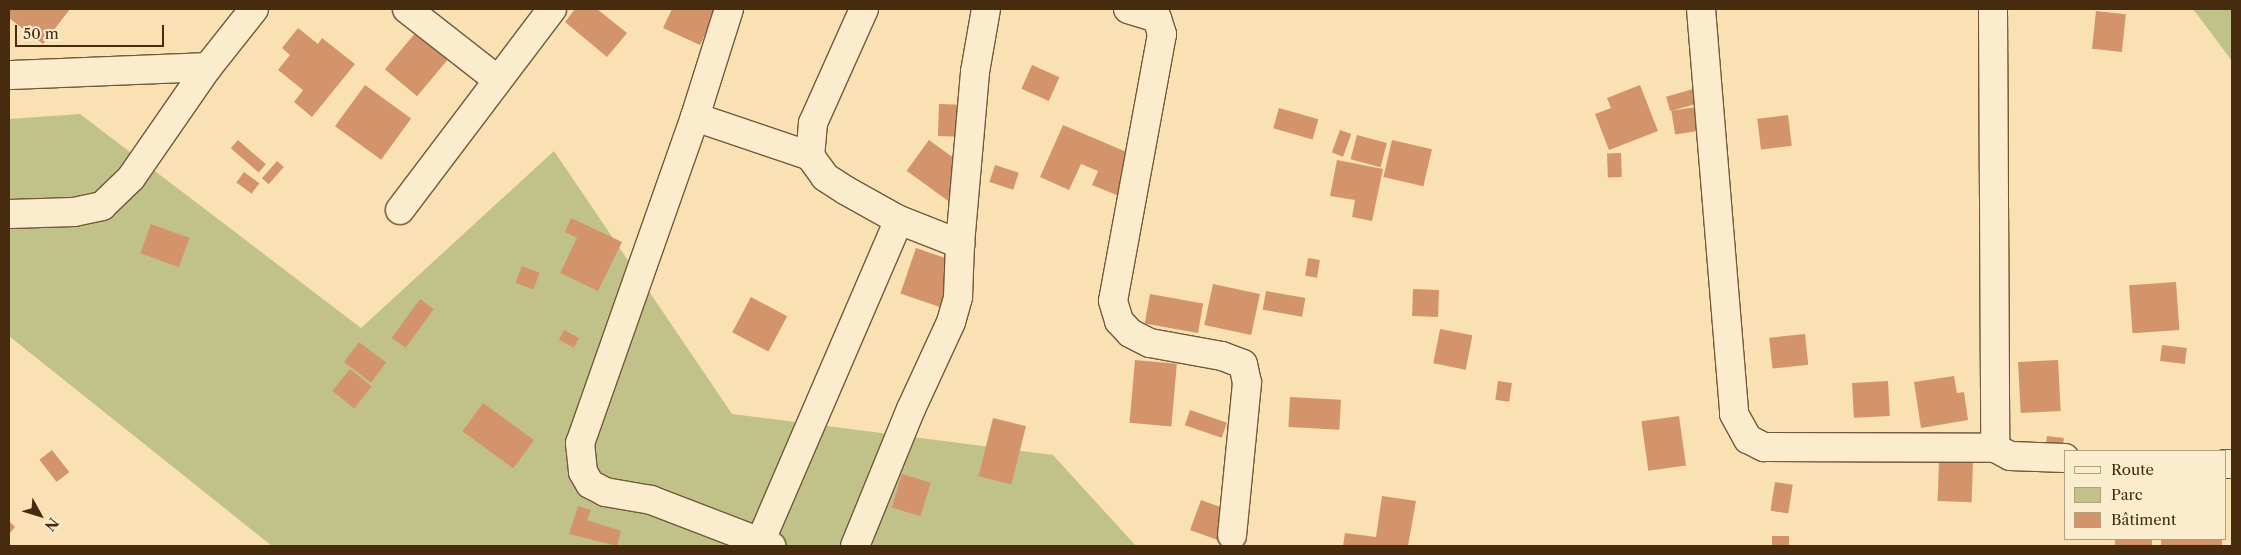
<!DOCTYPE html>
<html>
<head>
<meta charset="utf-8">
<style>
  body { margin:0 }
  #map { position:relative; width:2241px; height:555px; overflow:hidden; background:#f9e1b4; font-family:"Libre Caslon Text",serif }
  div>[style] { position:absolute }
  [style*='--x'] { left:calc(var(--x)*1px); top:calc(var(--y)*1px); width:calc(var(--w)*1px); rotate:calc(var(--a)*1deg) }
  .green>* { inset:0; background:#c1c28a }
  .building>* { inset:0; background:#d3946b; transform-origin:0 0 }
  .roads { filter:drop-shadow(1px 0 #745838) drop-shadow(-1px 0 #745838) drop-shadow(0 1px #745838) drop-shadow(0 -1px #745838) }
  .minor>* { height:28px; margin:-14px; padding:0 14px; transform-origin:14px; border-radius:14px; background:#fbecce }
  span { translate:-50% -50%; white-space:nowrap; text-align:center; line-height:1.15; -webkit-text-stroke:4px #fbecce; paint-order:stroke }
  .frame { position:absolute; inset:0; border:10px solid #472b0e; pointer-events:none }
  .legend { position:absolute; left:2064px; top:450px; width:162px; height:90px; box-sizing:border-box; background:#fbecce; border:1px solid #b39f81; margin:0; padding:6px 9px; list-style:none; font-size:15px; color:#472b0e }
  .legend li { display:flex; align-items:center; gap:10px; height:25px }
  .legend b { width:25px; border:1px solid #b39f81 }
  .north { position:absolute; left:15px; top:490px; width:50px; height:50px; -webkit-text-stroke:4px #fbecce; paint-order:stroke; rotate:129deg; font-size:14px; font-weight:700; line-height:20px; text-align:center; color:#472b0e }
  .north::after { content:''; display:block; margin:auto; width:18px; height:22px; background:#472b0e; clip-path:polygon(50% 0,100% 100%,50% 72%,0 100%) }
  .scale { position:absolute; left:15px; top:25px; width:149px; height:22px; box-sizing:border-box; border:2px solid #472b0e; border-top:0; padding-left:6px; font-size:15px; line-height:18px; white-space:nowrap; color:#472b0e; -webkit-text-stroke:4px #fbecce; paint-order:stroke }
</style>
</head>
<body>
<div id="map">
  <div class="green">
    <div style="clip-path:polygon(2193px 9px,2232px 9px,2232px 61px)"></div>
    <div style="clip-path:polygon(80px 114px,361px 328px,554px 151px,732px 414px,1053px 455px,1136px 546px,272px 546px,9px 336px,9px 119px)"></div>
  </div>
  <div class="building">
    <div style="clip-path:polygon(9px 9px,70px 9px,43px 44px,9px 18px)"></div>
    <div style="clip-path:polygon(575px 9px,597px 9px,627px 33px,607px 57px,565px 22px)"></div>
    <div style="clip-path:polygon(672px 9px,717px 9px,700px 45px,663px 28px)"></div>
    <div style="left:2096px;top:11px;width:30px;height:38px;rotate:6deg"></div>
    <div style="clip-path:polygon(298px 28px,318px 44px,322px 38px,355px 64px,312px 117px,294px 102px,303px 90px,278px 70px,290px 55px,282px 48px)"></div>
    <div style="left:417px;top:31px;width:42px;height:50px;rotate:40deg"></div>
    <div style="left:1032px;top:65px;width:30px;height:26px;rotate:24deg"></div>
    <div style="left:365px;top:85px;width:57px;height:51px;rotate:36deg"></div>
    <div style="clip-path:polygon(1640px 85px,1658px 131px,1609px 150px,1595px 114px,1611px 108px,1607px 98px)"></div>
    <div style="left:1693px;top:89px;width:15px;height:28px;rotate:74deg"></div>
    <div style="left:939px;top:104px;width:34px;height:32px;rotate:2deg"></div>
    <div style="left:1702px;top:106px;width:24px;height:31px;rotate:81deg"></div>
    <div style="left:1279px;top:108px;width:41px;height:21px;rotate:16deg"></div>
    <div style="left:1788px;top:115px;width:31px;height:31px;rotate:83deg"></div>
    <div style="clip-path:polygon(1063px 125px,1136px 156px,1119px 196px,1092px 185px,1098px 171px,1081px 164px,1069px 190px,1040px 177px)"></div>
    <div style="left:1340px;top:130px;width:12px;height:24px;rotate:20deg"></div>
    <div style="left:1357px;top:135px;width:31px;height:25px;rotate:15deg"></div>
    <div style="left:238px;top:140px;width:37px;height:11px;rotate:41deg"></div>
    <div style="left:929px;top:140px;width:56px;height:38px;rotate:36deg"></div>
    <div style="left:1392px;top:140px;width:41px;height:38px;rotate:13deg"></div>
    <div style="left:1621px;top:153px;width:24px;height:14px;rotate:88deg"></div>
    <div style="clip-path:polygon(1337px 160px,1383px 169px,1372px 221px,1352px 217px,1355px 200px,1330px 196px)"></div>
    <div style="left:277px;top:161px;width:9px;height:23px;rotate:41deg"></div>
    <div style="left:995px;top:165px;width:25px;height:18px;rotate:18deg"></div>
    <div style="left:244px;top:172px;width:19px;height:13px;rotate:36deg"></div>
    <div style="clip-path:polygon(571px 218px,622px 242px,598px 291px,560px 273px,577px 238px,565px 232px)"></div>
    <div style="left:151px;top:224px;width:41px;height:31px;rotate:20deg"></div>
    <div style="left:916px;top:248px;width:50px;height:48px;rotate:19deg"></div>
    <div style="left:1308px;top:258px;width:12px;height:18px;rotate:9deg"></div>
    <div style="left:522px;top:266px;width:19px;height:18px;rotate:21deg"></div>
    <div style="left:2176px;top:282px;width:48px;height:47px;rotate:86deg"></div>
    <div style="left:1213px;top:284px;width:48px;height:42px;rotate:12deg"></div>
    <div style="left:1413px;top:289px;width:26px;height:27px;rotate:2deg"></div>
    <div style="left:1266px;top:291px;width:40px;height:19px;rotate:10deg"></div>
    <div style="left:1150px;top:294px;width:54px;height:30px;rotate:10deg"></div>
    <div style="left:751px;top:297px;width:41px;height:40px;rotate:28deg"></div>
    <div style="left:420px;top:299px;width:17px;height:48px;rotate:36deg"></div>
    <div style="left:1440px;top:329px;width:33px;height:35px;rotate:11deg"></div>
    <div style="left:564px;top:330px;width:17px;height:11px;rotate:28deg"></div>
    <div style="left:1805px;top:334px;width:31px;height:36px;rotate:84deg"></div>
    <div style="left:359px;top:342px;width:34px;height:25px;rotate:37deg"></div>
    <div style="left:2162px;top:345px;width:25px;height:16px;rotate:7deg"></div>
    <div style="left:1135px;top:360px;width:42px;height:63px;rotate:5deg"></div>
    <div style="left:2058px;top:360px;width:51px;height:40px;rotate:87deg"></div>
    <div style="left:350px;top:369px;width:28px;height:28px;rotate:39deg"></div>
    <div style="clip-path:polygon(1954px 376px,1957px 393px,1964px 392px,1968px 420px,1921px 428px,1914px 382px)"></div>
    <div style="left:1498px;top:381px;width:14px;height:19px;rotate:8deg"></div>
    <div style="left:1888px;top:381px;width:35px;height:36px;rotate:87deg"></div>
    <div style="left:1290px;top:397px;width:51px;height:30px;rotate:3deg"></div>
    <div style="left:483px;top:403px;width:63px;height:35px;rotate:36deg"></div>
    <div style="left:1190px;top:410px;width:39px;height:16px;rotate:19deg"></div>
    <div style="left:1679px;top:416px;width:50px;height:38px;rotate:82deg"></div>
    <div style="left:993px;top:418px;width:34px;height:60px;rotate:14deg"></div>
    <div style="left:2047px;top:436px;width:17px;height:10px;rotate:7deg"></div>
    <div style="left:52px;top:450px;width:28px;height:16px;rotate:52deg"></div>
    <div style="left:1939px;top:461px;width:34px;height:40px;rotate:2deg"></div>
    <div style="left:902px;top:474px;width:30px;height:35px;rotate:17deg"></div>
    <div style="left:1775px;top:482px;width:18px;height:29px;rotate:9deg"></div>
    <div style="clip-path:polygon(1382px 496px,1416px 501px,1408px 546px,1343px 546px,1345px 533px,1376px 537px)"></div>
    <div style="left:1201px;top:500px;width:33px;height:32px;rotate:20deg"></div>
    <div style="clip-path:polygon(578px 506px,591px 510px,587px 520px,621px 531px,617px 546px,569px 534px)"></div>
    <div style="clip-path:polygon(9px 521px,15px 527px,9px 534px)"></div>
    <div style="left:1789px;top:536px;width:10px;height:17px;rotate:90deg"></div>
    <div style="left:2115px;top:539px;width:37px;height:7px"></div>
    <div style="left:2161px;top:539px;width:61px;height:7px"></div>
  </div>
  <div class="roads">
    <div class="minor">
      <div style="--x:407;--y:9;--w:115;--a:38"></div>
      <div style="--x:729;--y:9;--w:113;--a:107.5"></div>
      <div style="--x:695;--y:117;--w:346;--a:109.4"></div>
      <div style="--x:580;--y:443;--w:29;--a:84"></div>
      <div style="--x:583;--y:472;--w:14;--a:60"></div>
      <div style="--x:590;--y:484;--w:17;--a:28"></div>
      <div style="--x:605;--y:492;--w:47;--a:9.9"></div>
      <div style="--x:651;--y:500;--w:129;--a:21"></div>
      <div style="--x:864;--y:9;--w:125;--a:114.1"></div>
      <div style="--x:813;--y:123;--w:33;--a:95"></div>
      <div style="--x:810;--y:156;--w:26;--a:54"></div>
      <div style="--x:825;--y:177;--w:24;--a:33"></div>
      <div style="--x:845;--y:190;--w:62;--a:29.1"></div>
      <div style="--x:899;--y:220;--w:66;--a:21.5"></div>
      <div style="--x:1128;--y:9;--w:30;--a:17"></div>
      <div style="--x:1157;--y:18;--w:17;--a:73"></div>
      <div style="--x:1162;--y:34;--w:271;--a:100.4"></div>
      <div style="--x:1113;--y:301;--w:21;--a:73"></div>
      <div style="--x:1119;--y:321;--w:16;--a:47"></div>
      <div style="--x:1130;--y:333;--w:22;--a:27"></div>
      <div style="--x:1150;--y:343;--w:73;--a:10.2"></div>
      <div style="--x:1222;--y:356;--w:22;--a:21"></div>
      <div style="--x:1243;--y:364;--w:19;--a:78"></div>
      <div style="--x:1247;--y:383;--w:153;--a:95.6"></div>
      <div style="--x:1701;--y:9;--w:406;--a:85.3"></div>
      <div style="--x:1734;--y:414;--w:29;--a:61"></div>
      <div style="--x:1748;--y:439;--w:18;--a:27"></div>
      <div style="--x:1764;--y:447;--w:231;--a:0.2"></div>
      <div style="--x:1995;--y:448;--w:17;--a:28"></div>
      <div style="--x:2010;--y:456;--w:55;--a:2.1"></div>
      <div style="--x:1993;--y:9;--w:439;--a:89.7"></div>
      <div style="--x:9;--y:75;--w:199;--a:-2.3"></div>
      <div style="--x:695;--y:117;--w:121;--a:18.7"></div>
      <div style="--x:400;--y:210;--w:252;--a:-52.9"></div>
      <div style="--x:9;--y:214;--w:65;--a:-1.8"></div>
      <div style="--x:74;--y:212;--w:29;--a:-12"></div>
      <div style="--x:102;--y:206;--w:40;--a:-44"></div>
      <div style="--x:131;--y:178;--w:135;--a:-55.3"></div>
      <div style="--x:208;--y:67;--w:74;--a:-51.6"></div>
      <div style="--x:2225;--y:464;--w:7;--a:0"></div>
      <div style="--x:761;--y:540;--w:348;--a:-66.7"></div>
      <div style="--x:855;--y:546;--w:148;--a:-67.8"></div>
      <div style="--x:911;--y:409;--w:96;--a:-65.3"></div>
      <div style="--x:951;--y:322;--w:26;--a:-74"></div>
      <div style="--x:958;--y:297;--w:53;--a:-87.8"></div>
      <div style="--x:960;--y:244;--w:173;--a:-85"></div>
      <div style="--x:975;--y:72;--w:64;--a:-80.1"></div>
    </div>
  </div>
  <div class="frame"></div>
  <ul class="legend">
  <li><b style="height:6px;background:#fbecce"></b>Route</li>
  <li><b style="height:14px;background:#c1c28a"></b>Parc</li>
  <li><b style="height:14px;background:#d3946b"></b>Bâtiment</li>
  </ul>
  <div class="north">N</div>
  <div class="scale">50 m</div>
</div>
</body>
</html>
